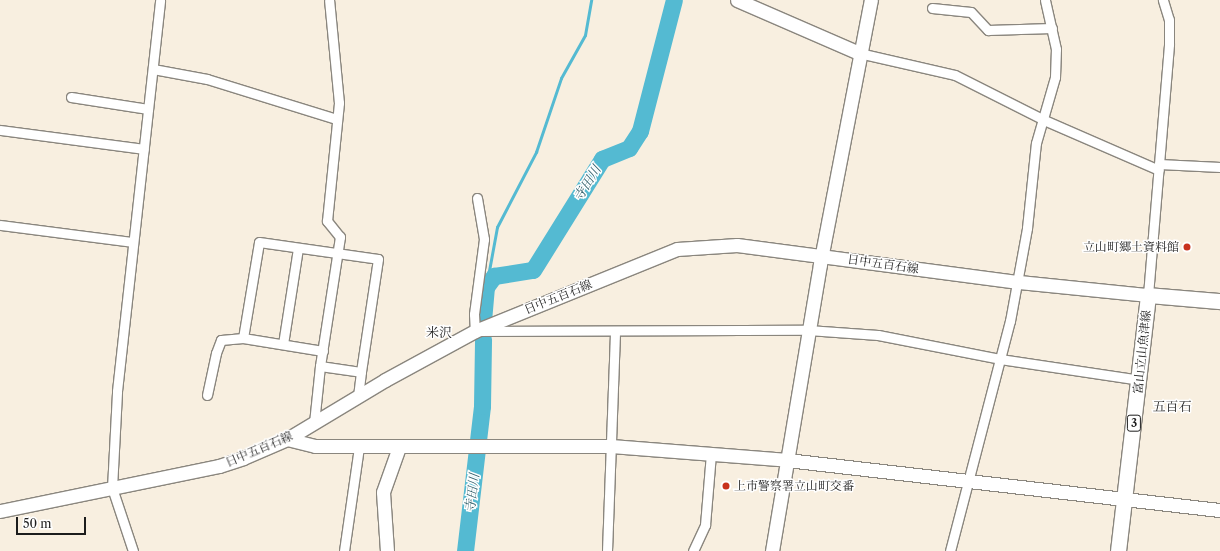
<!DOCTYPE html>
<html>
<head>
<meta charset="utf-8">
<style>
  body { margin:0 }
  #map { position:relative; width:1220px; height:551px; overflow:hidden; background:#f8efe0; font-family:"Libre Caslon Text","Noto Serif JP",serif }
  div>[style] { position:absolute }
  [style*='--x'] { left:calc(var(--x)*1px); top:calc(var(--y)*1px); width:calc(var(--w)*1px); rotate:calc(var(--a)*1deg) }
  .stream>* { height:3px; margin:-1.5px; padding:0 1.5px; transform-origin:1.5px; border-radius:1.5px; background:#54bad2 }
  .river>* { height:17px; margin:-8.5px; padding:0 8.5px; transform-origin:8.5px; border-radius:8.5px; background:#54bad2 }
  .roads { filter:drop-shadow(1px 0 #8a867e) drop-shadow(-1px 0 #8a867e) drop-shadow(0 1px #8a867e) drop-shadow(0 -1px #8a867e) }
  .street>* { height:9px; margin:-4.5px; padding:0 4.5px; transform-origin:4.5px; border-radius:4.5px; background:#fff }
  .secondary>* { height:13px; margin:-6.5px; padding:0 6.5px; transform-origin:6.5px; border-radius:6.5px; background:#fff }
  .primary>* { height:15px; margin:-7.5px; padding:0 7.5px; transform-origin:7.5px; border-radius:7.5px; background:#fff }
  .dots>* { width:11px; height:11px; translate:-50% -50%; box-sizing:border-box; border:2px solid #fff; border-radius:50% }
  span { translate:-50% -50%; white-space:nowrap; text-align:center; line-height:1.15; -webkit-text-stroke:3px #fff; paint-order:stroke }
  .shield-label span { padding:1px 3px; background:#fff; border:1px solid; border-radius:3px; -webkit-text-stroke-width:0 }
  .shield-label { font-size:11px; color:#1c1c1c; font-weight:700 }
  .poi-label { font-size:12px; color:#1c1c1c }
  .right { translate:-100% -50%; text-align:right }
  .left { translate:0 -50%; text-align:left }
  .street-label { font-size:12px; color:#1c1c1c }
  .water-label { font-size:13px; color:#35636e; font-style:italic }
  .neighbourhood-label { font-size:13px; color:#1c1c1c }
  .scale { position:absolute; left:16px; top:517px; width:70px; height:18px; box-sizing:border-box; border:2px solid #1c1c1c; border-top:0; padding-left:5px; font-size:12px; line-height:14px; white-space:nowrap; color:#1c1c1c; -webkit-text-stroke:3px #fff; paint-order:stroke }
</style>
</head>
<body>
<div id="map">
  <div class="stream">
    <div style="--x:486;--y:287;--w:61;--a:-79.6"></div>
    <div style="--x:497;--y:227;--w:85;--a:-62.5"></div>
    <div style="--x:536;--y:152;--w:78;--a:-71.3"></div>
    <div style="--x:561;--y:78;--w:49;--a:-60.8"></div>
    <div style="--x:585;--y:35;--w:36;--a:-80"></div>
  </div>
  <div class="river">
    <div style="--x:483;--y:321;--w:34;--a:-85"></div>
    <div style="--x:486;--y:287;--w:14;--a:-54"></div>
    <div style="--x:494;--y:276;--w:39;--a:-9"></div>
    <div style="--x:533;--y:270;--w:131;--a:-58.1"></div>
    <div style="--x:602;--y:159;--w:29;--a:-22"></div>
    <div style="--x:629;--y:148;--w:20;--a:-57"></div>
    <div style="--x:640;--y:131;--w:135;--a:-75.5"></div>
    <div style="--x:465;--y:551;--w:146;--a:-83.3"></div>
    <div style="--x:482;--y:406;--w:67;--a:-89.1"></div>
  </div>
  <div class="roads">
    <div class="street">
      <div style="--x:932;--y:8;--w:39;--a:6"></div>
      <div style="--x:971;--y:12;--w:25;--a:47"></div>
      <div style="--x:988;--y:30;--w:64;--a:-1.8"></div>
      <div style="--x:859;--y:53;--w:98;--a:12.9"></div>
      <div style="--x:955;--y:75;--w:100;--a:26.8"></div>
      <div style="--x:1044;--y:120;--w:125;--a:23.5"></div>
      <div style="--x:153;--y:69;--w:55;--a:10.5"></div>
      <div style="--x:207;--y:79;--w:135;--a:17.2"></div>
      <div style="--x:71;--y:97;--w:78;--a:8.9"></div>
      <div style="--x:0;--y:130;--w:145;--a:7.5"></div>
      <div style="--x:1159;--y:164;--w:61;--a:2.8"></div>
      <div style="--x:477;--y:198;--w:42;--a:80.3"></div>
      <div style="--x:484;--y:239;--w:76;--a:97.6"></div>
      <div style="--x:474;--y:314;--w:17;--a:87"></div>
      <div style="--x:475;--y:331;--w:333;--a:-0.2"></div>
      <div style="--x:808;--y:330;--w:70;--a:4.1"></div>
      <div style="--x:878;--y:335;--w:124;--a:11.1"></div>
      <div style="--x:1000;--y:359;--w:142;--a:8.5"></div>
      <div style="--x:0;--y:225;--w:134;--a:7.3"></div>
      <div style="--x:1148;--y:295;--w:252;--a:-85.2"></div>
      <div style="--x:1169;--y:44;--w:24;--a:-90"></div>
      <div style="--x:1169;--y:20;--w:21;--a:-107"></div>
      <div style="--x:243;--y:338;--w:97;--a:-80.5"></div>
      <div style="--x:259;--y:242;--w:120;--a:8.1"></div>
      <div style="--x:378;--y:259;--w:114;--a:98.6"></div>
      <div style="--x:283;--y:344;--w:97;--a:-81.1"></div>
      <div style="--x:320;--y:366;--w:41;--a:8.3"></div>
      <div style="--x:361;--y:372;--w:24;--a:97"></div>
      <div style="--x:207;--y:395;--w:43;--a:-77.9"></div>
      <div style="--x:216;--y:353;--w:14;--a:-69"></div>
      <div style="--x:221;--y:340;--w:22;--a:-5"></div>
      <div style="--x:243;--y:338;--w:81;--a:9.2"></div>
      <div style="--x:314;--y:423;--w:57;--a:-84"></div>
      <div style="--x:320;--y:366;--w:131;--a:-81.2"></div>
      <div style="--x:340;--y:237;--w:21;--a:-129"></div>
      <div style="--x:327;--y:221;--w:119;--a:-84.2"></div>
      <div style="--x:339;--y:103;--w:103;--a:-95.5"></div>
      <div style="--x:133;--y:551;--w:66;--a:-108.4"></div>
      <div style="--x:112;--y:488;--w:97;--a:-87"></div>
      <div style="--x:117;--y:391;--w:393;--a:-83.7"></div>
      <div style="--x:344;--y:551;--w:105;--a:-81.8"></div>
      <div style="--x:607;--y:551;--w:219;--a:-87.9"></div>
      <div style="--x:693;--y:551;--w:29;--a:-65"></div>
      <div style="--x:705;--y:525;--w:71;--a:-85.2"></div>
      <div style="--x:950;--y:551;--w:238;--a:-75.4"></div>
      <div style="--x:1010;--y:321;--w:95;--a:-79.6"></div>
      <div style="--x:1027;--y:228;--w:85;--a:-84"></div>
      <div style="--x:1036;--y:143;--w:69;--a:-73.9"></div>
      <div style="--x:1055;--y:77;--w:28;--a:-88"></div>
      <div style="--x:1056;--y:49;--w:50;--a:-102.7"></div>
    </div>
    <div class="secondary">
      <div style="--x:737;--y:0;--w:133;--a:23.5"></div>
      <div style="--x:287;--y:439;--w:29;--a:14"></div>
      <div style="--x:315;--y:446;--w:296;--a:0"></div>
      <div style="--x:611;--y:446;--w:177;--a:4.5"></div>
      <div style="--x:787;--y:460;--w:436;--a:6.6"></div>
      <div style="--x:0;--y:511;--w:224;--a:-11.6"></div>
      <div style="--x:219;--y:466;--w:25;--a:-18"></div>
      <div style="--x:243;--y:458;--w:48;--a:-23.4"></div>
      <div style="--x:287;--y:439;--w:114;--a:-31"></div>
      <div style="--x:385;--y:380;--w:102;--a:-28.6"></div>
      <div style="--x:475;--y:331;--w:218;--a:-22.1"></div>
      <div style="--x:677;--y:249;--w:60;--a:-3.8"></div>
      <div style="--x:737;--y:245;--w:284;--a:7.5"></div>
      <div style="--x:1019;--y:282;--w:130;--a:5.8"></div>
      <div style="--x:387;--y:551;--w:59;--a:-93.9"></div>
      <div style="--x:383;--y:492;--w:48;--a:-70.4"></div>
      <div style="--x:772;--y:551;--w:291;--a:-80.5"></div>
      <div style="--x:820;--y:264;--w:269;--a:-79.1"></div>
    </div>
    <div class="primary">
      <div style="--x:1118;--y:551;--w:258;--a:-83.3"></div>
      <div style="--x:1148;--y:295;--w:72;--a:4.8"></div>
    </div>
  </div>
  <div class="dots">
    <div style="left:1187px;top:247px;background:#c8321e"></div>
    <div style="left:726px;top:486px;background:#c8321e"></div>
  </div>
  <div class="shield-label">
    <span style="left:1134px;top:423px">3</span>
  </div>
  <div class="poi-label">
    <span class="right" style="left:1179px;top:247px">立山町郷土資料館</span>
    <span class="left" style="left:734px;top:486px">上市警察署立山町交番</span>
  </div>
  <div class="street-label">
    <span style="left:883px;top:264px;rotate:8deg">日中五百石線</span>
    <span style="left:558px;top:297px;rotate:-22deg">日中五百石線</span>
    <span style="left:1142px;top:352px;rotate:-84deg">富山立山魚津線</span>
    <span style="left:259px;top:449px;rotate:-23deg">日中五百石線</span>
  </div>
  <div class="water-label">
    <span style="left:587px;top:183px;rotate:-58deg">寺田川</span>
    <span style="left:472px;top:493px;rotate:-83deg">寺田川</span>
  </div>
  <div class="neighbourhood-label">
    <span style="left:439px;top:332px">米沢</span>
    <span style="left:1172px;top:406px">五百石</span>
  </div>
  <div class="scale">50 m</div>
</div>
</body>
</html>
